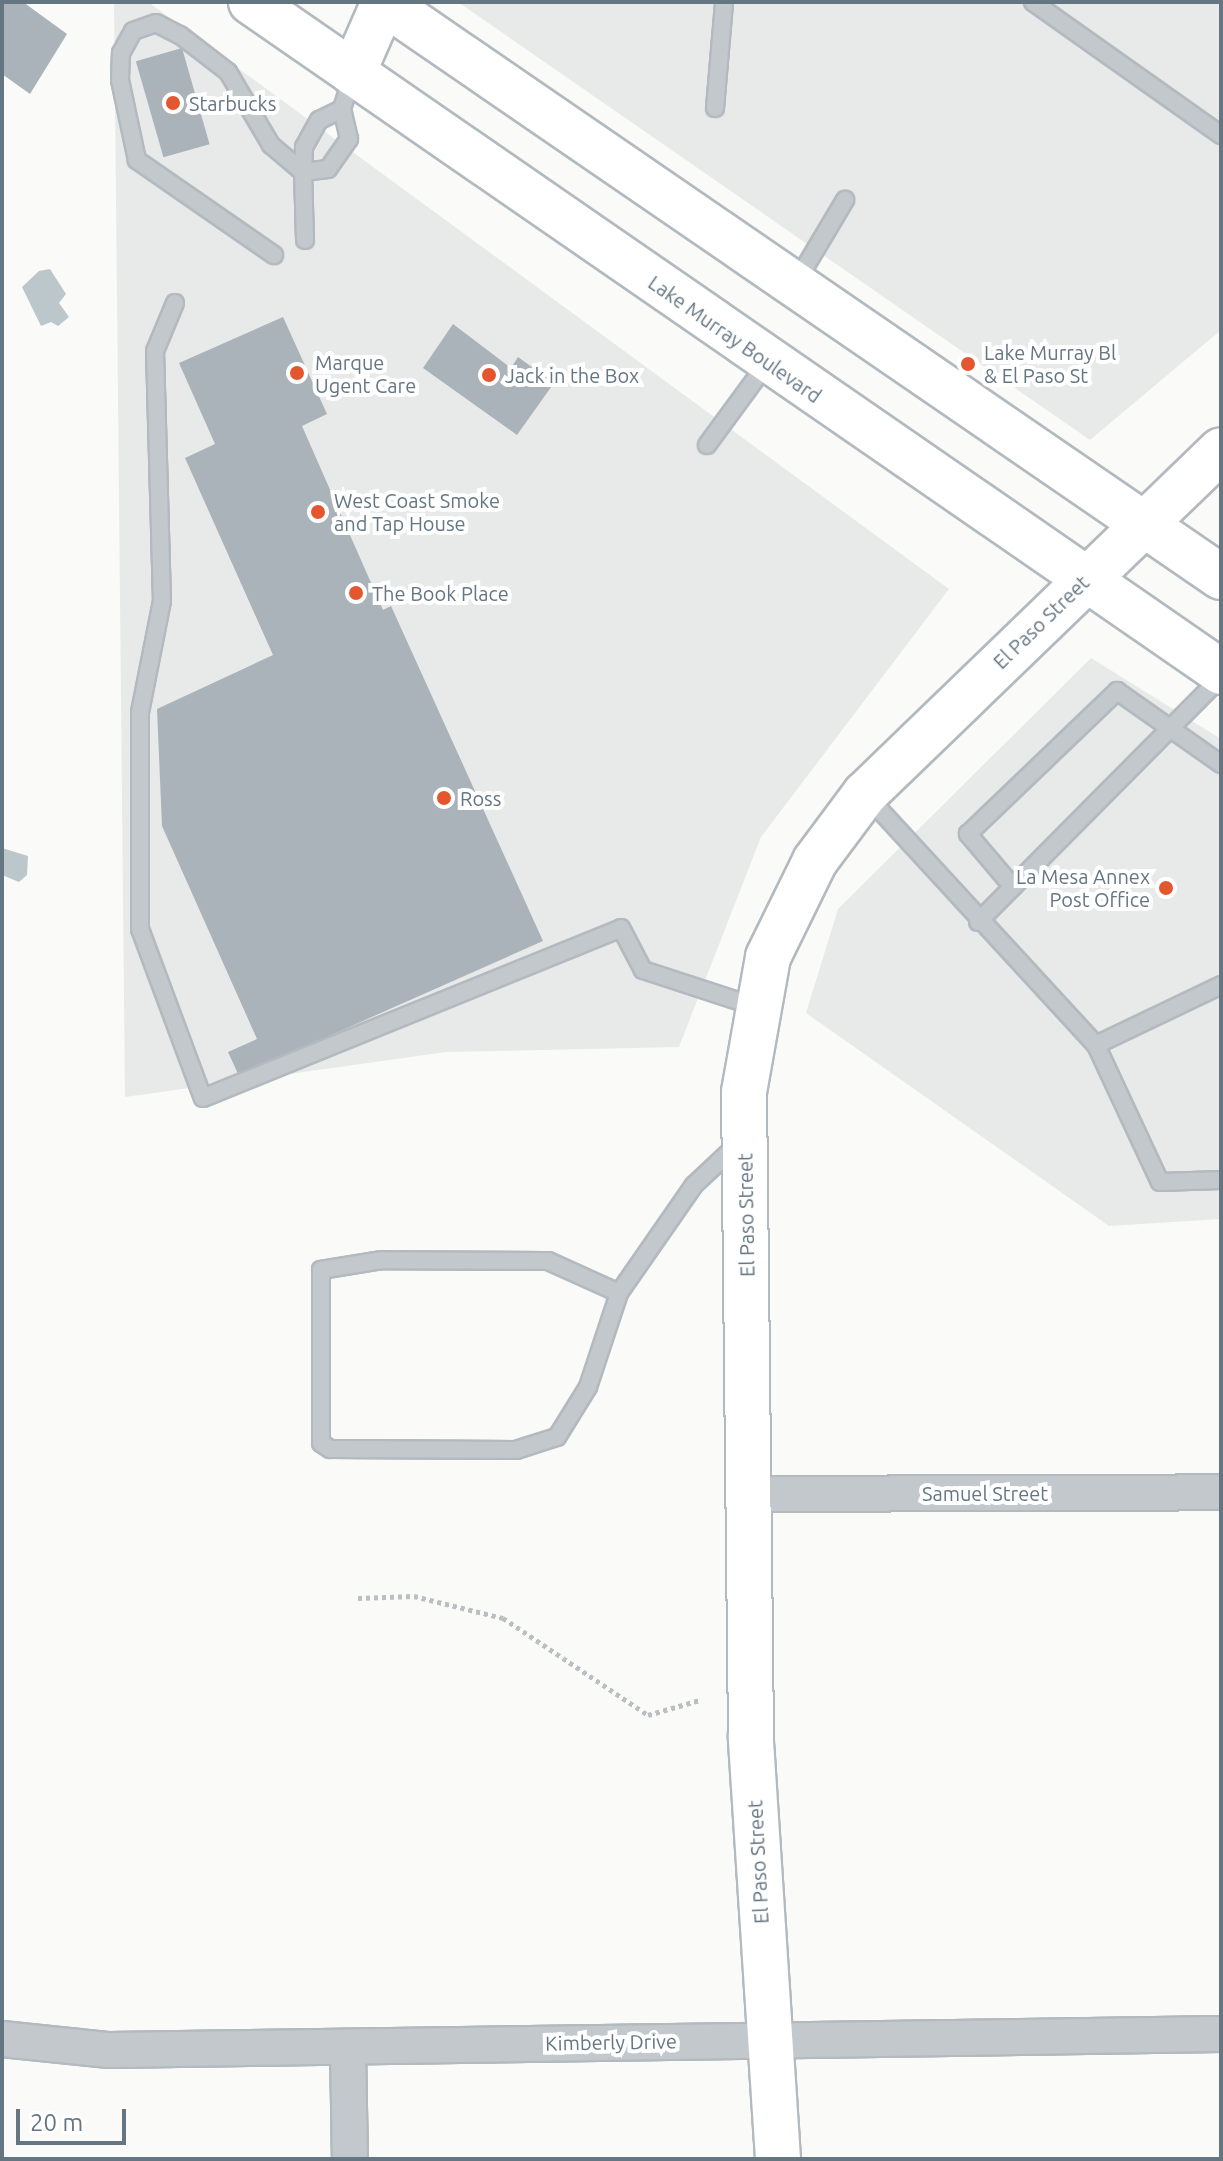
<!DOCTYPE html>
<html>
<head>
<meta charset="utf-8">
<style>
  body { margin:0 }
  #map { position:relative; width:1223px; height:2161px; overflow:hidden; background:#fafaf8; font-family:Ubuntu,sans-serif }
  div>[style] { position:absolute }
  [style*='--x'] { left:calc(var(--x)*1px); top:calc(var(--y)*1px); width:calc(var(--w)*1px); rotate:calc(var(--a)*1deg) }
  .built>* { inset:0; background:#e8e9e9 }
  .water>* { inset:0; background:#bbc7cb }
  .building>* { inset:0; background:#aab3b9; transform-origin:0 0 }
  .path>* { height:5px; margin-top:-2.5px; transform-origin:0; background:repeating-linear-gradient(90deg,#bbbfc2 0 4px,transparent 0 8px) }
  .roads { filter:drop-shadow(2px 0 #b3babf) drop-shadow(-2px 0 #b3babf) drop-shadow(0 2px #b3babf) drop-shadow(0 -2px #b3babf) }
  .lane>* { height:16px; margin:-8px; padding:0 8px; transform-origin:8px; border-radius:8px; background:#c3c8cc }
  .street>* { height:34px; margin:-17px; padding:0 17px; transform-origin:17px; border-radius:17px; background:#c3c8cc }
  .secondary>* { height:44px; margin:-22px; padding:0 22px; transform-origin:22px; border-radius:22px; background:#fff }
  .primary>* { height:44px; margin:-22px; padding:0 22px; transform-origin:22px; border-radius:22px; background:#fff }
  .dots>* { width:22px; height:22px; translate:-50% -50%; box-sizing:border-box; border:4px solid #fff; border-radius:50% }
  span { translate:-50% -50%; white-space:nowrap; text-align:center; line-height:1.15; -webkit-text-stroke:8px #fff; paint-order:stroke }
  .poi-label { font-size:20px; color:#657683 }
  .left { translate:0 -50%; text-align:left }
  .right { translate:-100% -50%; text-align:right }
  .street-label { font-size:20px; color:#657683 }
  .frame { position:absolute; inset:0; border:4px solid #657683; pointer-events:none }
  .scale { position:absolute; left:16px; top:2109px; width:110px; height:36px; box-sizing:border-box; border:4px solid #657683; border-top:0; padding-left:10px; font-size:24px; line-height:28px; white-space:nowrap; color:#657683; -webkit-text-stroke:6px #fff; paint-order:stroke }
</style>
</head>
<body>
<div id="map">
  <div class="built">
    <div style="clip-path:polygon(114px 2px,148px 2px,949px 589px,761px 837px,679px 1047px,446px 1052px,125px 1097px)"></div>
    <div style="clip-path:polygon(458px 2px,1221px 2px,1221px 330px,1090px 440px)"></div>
    <div style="clip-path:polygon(1091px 658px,1221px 739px,1221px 1219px,1109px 1226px,806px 1013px,838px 909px)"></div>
  </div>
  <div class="water">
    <div style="clip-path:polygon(50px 269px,66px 294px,59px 303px,69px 317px,58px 326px,51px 322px,41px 326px,22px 287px,39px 271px)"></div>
    <div style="clip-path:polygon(2px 848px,28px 856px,27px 875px,19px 882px,2px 875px)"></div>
  </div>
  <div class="building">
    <div style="clip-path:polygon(2px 2px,23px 2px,67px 34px,30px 94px,2px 74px)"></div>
    <div style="left:182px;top:48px;width:100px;height:48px;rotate:74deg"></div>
    <div style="clip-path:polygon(283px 317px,327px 414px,302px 426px,383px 610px,391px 606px,543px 941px,239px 1076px,228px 1052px,257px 1039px,162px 826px,157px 709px,273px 655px,185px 458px,215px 444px,179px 363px)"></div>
    <div style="clip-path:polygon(453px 324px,511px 368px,518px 357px,554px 383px,517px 435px,423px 368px)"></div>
  </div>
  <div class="path">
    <div style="--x:358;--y:1598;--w:56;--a:-2"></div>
    <div style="--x:414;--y:1596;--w:92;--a:13.9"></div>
    <div style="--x:503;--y:1618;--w:174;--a:33.8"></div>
    <div style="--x:648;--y:1715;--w:54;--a:-16.1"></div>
  </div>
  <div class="roads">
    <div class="lane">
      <div style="--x:1033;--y:2;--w:230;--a:35.3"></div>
      <div style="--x:715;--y:108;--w:106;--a:-85.1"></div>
      <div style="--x:342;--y:109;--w:25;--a:154"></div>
      <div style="--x:319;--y:120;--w:31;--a:119"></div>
      <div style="--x:304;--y:147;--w:25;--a:92"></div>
      <div style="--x:303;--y:172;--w:25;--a:-7"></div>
      <div style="--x:328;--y:169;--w:37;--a:-55"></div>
      <div style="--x:349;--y:139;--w:31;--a:-103"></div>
      <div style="--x:342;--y:109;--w:37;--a:-73"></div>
      <div style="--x:274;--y:255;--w:167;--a:-145.3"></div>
      <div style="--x:137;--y:160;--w:82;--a:-102"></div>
      <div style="--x:120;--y:80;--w:27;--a:-88"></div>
      <div style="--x:121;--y:53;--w:25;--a:-61"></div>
      <div style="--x:133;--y:31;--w:24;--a:-19"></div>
      <div style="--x:156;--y:23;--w:27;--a:27"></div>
      <div style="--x:180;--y:35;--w:61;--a:37.6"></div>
      <div style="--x:228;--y:72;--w:85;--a:59.5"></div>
      <div style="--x:271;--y:145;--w:42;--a:40.2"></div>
      <div style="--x:303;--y:172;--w:68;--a:88.3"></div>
      <div style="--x:795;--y:284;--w:98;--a:-59.2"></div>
      <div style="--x:175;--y:303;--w:52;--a:112.6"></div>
      <div style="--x:155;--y:351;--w:250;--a:88.4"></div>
      <div style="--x:162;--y:601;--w:113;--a:101.2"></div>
      <div style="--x:140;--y:712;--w:217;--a:90"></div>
      <div style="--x:140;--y:929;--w:180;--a:69.6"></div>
      <div style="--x:203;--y:1098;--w:451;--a:-22.1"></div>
      <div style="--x:621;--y:928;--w:47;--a:62.4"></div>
      <div style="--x:643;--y:970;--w:119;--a:18.1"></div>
      <div style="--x:707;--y:445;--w:103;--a:-53.7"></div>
      <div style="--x:866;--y:795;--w:340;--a:47.4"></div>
      <div style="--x:1096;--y:1045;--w:139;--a:-25.6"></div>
      <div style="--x:1013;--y:887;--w:70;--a:-130.3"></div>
      <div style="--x:968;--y:834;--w:207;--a:-43.8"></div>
      <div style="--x:1117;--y:691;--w:127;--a:35.1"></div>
      <div style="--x:978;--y:922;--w:345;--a:-45.2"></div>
      <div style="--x:1096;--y:1045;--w:151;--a:65"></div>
      <div style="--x:1160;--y:1182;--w:61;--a:-1.9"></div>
      <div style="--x:619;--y:1293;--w:78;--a:-155.7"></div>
      <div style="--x:548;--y:1261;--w:166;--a:-179.7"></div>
      <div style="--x:382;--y:1260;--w:62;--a:170.7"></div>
      <div style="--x:321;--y:1270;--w:173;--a:90"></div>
      <div style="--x:321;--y:1443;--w:11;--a:34"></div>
      <div style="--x:330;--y:1449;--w:186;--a:0.3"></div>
      <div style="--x:516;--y:1450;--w:43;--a:-17.6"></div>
      <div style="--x:557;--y:1437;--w:59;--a:-58.2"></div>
      <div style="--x:588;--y:1387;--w:99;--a:-71.7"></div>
      <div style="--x:619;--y:1293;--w:131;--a:-55.2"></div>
      <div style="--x:694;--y:1185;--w:62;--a:-43"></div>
    </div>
    <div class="street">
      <div style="--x:749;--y:1494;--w:472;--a:-0.2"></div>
      <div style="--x:2;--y:2039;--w:108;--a:5.9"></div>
      <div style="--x:109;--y:2050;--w:1112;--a:-0.82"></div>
      <div style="--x:348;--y:2048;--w:111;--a:89"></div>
    </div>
    <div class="secondary">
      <div style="--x:353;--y:73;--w:77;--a:-66.4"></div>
      <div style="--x:778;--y:2159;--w:423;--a:-93.7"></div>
      <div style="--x:751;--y:1737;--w:645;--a:-90.62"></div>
      <div style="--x:744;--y:1092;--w:137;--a:-79.9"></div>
      <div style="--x:768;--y:957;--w:107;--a:-63.9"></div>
      <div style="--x:815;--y:861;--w:84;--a:-53.3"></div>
      <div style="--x:865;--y:794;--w:495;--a:-44"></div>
    </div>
    <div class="primary">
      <div style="--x:251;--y:2;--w:1179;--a:34.63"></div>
      <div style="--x:383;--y:2;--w:1016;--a:34.46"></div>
    </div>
  </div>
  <div class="dots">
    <div style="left:173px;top:103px;background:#e4572e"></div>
    <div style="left:968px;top:364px;background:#e4572e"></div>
    <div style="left:297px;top:373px;background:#e4572e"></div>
    <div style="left:489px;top:375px;background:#e4572e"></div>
    <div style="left:318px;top:512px;background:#e4572e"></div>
    <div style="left:356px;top:593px;background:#e4572e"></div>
    <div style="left:444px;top:798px;background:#e4572e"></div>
    <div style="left:1166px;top:888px;background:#e4572e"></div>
  </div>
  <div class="poi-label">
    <span class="left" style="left:189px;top:103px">Starbucks</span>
    <span class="left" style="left:984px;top:364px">Lake Murray Bl<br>&amp; El Paso St</span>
    <span class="left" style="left:315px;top:374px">Marque<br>Ugent Care</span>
    <span class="left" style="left:505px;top:375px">Jack in the Box</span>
    <span class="left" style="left:334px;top:512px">West Coast Smoke<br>and Tap House</span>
    <span class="left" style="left:372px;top:593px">The Book Place</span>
    <span class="left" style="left:460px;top:798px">Ross</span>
    <span class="right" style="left:1150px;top:888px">La Mesa Annex<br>Post Office</span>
  </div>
  <div class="street-label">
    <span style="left:735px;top:339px;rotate:35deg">Lake Murray Boulevard</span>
    <span style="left:1041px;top:622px;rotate:-44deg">El Paso Street</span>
    <span style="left:746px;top:1215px;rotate:-91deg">El Paso Street</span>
    <span style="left:985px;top:1493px">Samuel Street</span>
    <span style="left:758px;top:1862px;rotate:-93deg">El Paso Street</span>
    <span style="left:611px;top:2042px;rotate:-1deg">Kimberly Drive</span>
  </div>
  <div class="frame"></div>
  <div class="scale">20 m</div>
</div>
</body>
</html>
